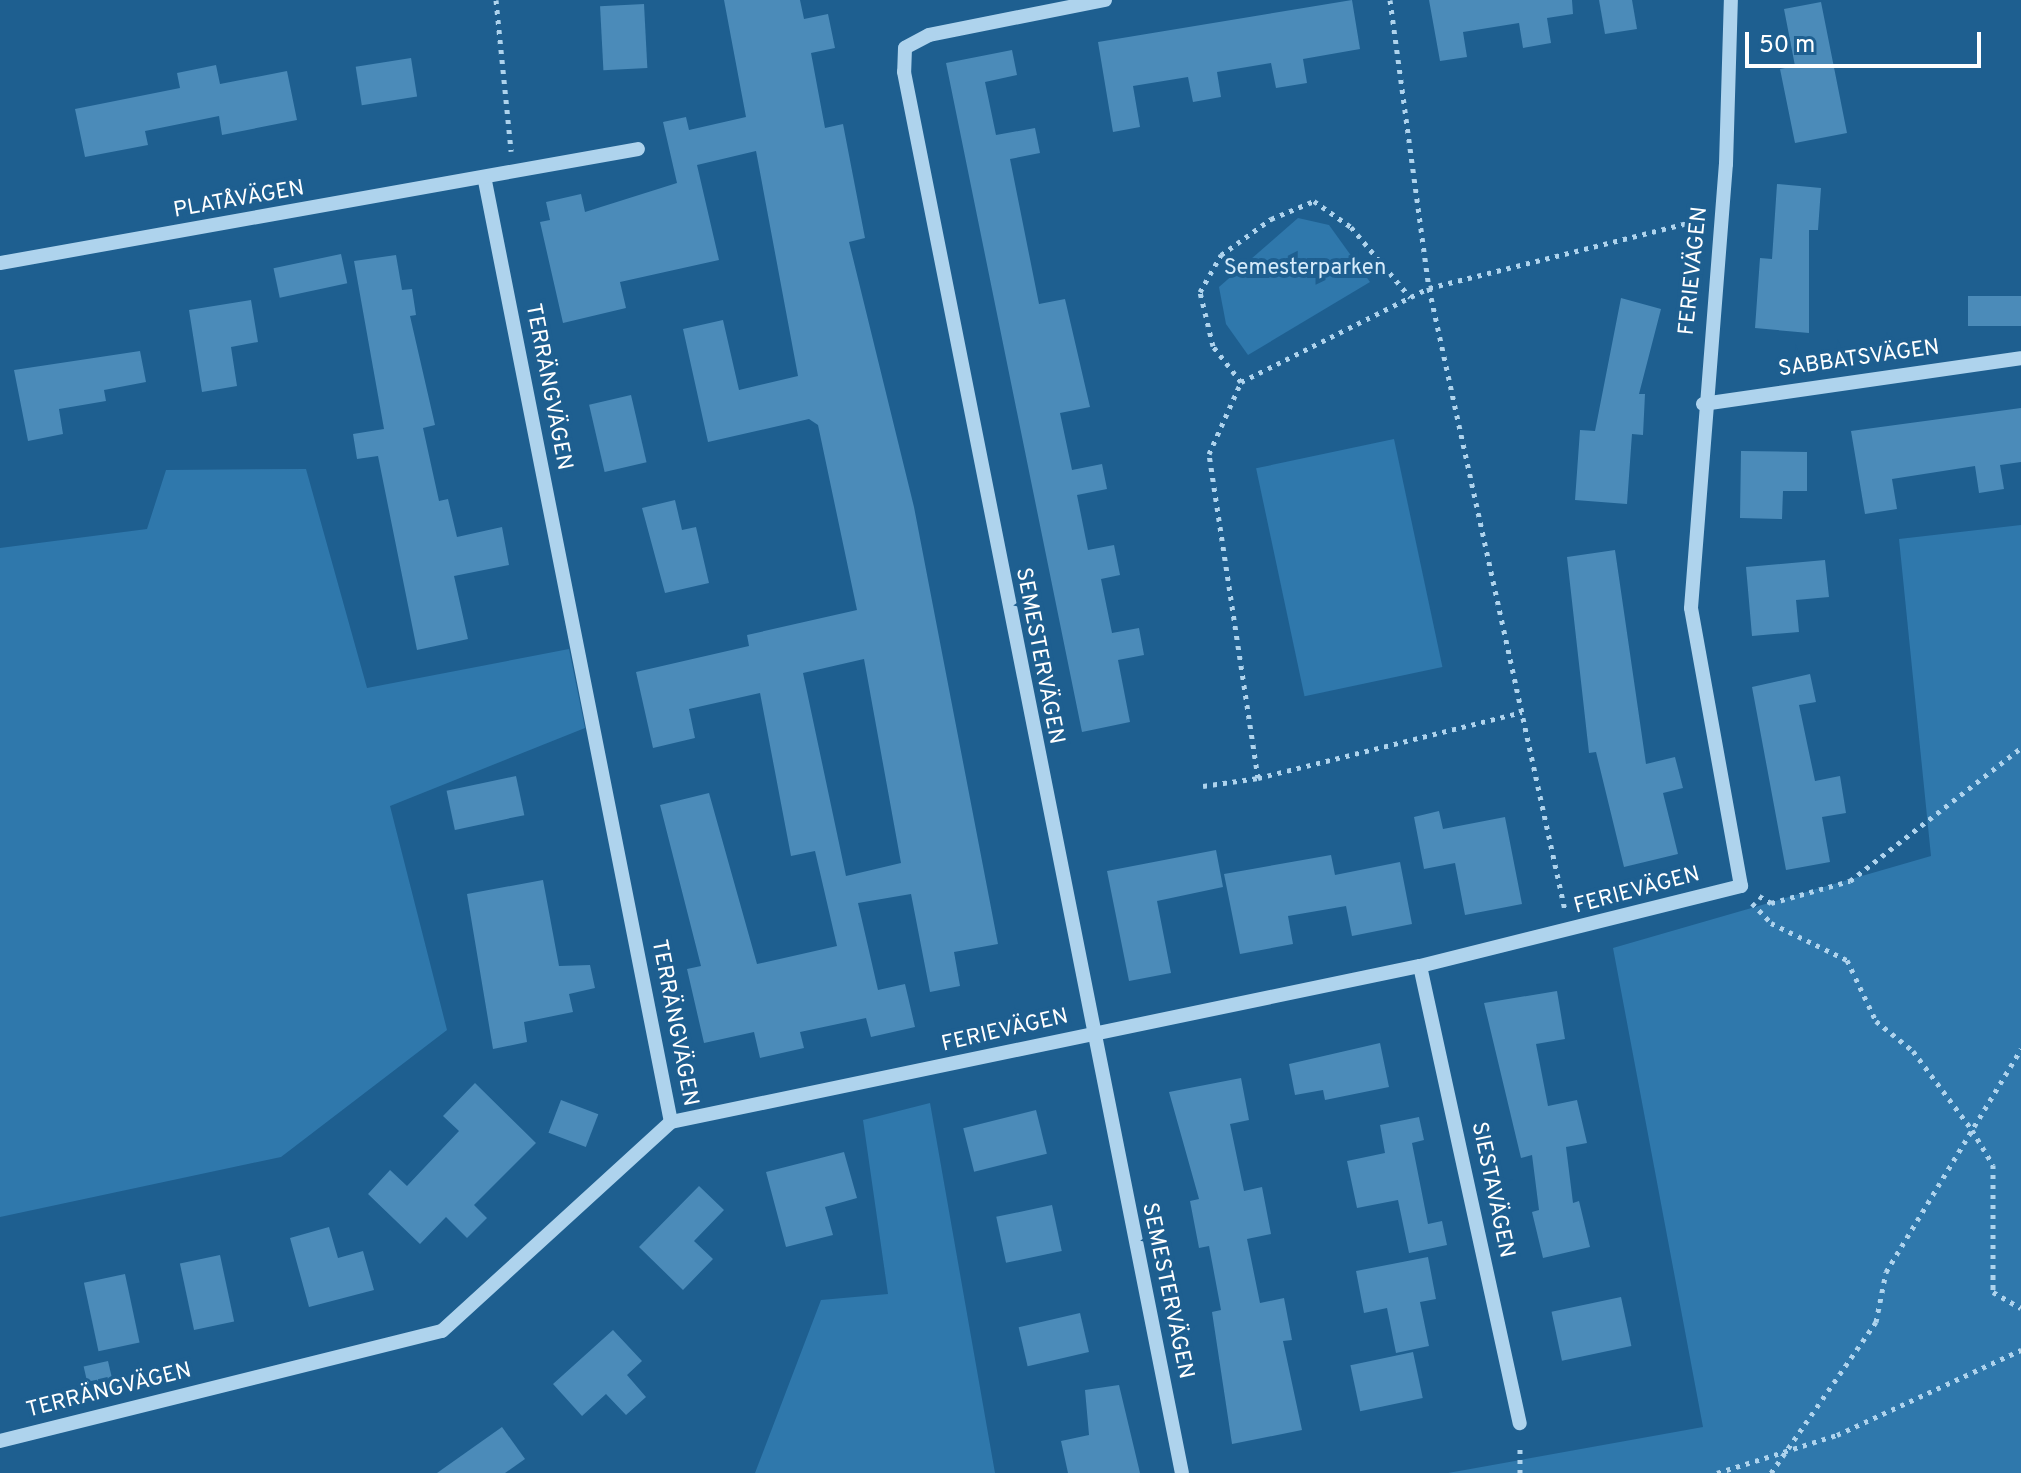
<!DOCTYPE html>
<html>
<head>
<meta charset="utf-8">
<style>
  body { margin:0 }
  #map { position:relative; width:2021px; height:1473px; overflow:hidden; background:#1e5f90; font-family:Overpass,sans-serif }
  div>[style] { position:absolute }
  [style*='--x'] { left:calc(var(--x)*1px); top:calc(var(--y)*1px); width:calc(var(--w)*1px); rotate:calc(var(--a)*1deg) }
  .green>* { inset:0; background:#2f78ac; transform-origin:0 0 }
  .building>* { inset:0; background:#4b8bb9; transform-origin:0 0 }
  .path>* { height:5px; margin-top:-2.5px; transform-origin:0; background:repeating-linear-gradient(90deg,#aed3ed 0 4px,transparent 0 10px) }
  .minor>* { height:14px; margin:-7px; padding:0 7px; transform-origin:7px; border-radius:7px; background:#aed3ed }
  span { translate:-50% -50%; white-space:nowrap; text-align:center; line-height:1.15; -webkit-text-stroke:8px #1e5f90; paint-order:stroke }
  .street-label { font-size:22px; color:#fff }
  .park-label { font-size:22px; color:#d4eafa }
  .scale { position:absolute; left:1745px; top:32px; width:236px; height:36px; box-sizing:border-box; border:4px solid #fff; border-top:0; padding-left:10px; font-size:24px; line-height:28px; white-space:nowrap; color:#fff; -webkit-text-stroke:6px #1e5f90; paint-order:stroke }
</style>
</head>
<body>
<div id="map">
  <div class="green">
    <div style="clip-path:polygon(1298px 218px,1329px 225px,1370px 282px,1248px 355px,1226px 324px,1219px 287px)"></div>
    <div style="left:1394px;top:439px;width:233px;height:141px;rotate:78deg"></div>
    <div style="clip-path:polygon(306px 469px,367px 688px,569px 649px,585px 728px,390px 806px,447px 1030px,281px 1157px,0 1217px,0 548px,147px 529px,166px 470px)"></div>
    <div style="clip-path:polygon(2021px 525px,2021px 1473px,1448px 1473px,1703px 1427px,1613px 948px,1931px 856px,1899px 539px)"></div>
    <div style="clip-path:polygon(930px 1103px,995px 1473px,755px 1473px,821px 1300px,888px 1294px,863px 1120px)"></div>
  </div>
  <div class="building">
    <div style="clip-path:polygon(evenodd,724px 0,800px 0,804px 19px,828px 14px,835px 48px,811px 53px,825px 128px,843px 124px,865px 238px,849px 242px,914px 507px,998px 944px,954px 952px,960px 986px,930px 992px,911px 894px,858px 903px,878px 990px,905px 984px,915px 1027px,871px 1037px,866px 1018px,800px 1032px,804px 1048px,760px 1058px,754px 1032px,704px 1043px,687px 969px,701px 966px,660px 805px,709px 793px,757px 964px,837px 946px,815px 851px,791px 856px,760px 693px,689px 709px,695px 738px,653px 748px,636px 672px,749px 646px,747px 635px,857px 610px,818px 425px,809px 419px,708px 442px,683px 329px,723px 320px,739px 390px,798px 376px,756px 151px,697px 165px,719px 260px,620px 282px,626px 308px,563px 323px,540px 222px,550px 220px,546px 202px,581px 194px,585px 212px,677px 183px,663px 122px,686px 117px,689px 130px,746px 117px,724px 0,864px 659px,901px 863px,846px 876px,803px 673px,864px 659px)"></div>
    <div style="clip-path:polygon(1352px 0,1360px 49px,1303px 59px,1307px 83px,1276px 88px,1271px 63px,1217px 72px,1221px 97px,1193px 102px,1188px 77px,1133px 86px,1140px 127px,1113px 132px,1098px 42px)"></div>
    <div style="clip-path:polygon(1429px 0,1572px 0,1573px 14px,1547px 18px,1551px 43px,1523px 48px,1519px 23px,1463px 32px,1467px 57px,1440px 61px)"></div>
    <div style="clip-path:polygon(1599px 0,1632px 0,1637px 29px,1605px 34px)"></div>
    <div style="clip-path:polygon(1821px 2px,1847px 133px,1795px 143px,1780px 69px,1795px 66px,1784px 9px)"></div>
    <div style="left:644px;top:4px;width:64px;height:44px;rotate:87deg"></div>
    <div style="clip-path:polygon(1012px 50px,1017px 75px,985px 82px,996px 135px,1035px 128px,1040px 153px,1010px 159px,1039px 304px,1065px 299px,1090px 407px,1060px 413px,1072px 470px,1102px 464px,1107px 489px,1077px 495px,1088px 550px,1114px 545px,1120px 575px,1101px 579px,1112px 633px,1139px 628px,1144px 655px,1118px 660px,1130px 722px,1082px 732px,946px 63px)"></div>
    <div style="left:411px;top:58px;width:39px;height:56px;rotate:81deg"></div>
    <div style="clip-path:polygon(216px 65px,220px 84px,287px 71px,297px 120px,222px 135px,219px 116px,145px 131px,148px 145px,85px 157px,75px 109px,180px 88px,177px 73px)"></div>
    <div style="clip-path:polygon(1777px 184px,1821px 188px,1818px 230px,1809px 230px,1809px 333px,1755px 328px,1760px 258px,1772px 259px)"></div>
    <div style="left:341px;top:254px;width:30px;height:69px;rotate:78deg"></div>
    <div style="clip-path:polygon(396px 255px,402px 290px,412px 289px,416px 315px,410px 316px,435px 425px,423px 428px,439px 501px,448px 499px,457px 537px,502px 527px,509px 565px,454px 576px,468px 639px,417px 650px,378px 456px,357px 459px,353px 434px,384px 429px,354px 261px)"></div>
    <div style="left:2021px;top:296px;width:30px;height:53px;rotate:90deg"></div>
    <div style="clip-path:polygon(1621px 298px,1661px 309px,1639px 394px,1645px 394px,1643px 435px,1632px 434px,1627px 504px,1575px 500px,1580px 430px,1595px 431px)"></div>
    <div style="clip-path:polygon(251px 300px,258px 342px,231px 347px,237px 386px,202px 392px,189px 310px)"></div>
    <div style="clip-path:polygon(140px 351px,146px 382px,104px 390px,106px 401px,59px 409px,63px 434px,28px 441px,14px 370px)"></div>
    <div style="left:631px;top:395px;width:69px;height:43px;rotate:77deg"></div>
    <div style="clip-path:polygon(2021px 408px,2021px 462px,2000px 465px,2004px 489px,1979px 493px,1975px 466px,1892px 479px,1897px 509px,1865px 514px,1851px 431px)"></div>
    <div style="clip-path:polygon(1741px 451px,1807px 452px,1807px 491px,1783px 491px,1782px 519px,1740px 518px)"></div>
    <div style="clip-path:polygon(675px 500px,682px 530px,696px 527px,709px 583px,665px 593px,642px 508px)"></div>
    <div style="clip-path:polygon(1615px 550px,1646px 764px,1675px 757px,1683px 788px,1663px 793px,1678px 854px,1624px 867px,1596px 752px,1589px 753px,1567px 557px)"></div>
    <div style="clip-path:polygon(1825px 560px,1829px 597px,1796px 600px,1799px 632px,1752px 636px,1746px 567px)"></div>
    <div style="clip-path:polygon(1810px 674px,1816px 702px,1799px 705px,1815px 781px,1840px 776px,1846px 813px,1822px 817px,1830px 862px,1786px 870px,1752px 687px)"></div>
    <div style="left:516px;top:776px;width:40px;height:71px;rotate:78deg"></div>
    <div style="clip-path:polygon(1439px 811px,1443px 829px,1505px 817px,1522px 904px,1465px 915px,1455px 863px,1424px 869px,1414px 817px)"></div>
    <div style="clip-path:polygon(1216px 850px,1223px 887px,1157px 901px,1171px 973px,1129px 981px,1107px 871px)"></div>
    <div style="clip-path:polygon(1331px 855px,1335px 875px,1400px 862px,1412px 924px,1352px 936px,1346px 906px,1288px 916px,1293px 944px,1240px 954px,1224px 874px)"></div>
    <div style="clip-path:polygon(543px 880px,559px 966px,590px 965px,595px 988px,569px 994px,573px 1012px,524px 1022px,527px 1042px,493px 1049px,467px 894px)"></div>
    <div style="clip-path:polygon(1557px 991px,1565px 1039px,1536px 1044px,1548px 1106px,1577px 1100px,1587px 1143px,1566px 1147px,1573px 1203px,1579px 1201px,1590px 1247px,1543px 1258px,1532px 1212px,1539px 1210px,1532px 1155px,1521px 1158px,1484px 1003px)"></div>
    <div style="clip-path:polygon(1380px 1043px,1389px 1087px,1325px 1100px,1323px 1090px,1295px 1095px,1289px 1064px)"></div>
    <div style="clip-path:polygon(1241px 1078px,1249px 1120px,1230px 1124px,1244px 1191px,1262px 1187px,1271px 1234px,1247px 1239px,1260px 1303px,1284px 1298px,1292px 1340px,1283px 1341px,1302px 1430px,1232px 1444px,1212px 1312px,1221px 1310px,1209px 1246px,1199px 1248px,1190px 1201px,1199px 1199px,1169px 1092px)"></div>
    <div style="clip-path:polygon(475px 1083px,536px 1143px,474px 1205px,487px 1218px,467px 1238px,446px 1217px,420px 1244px,368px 1194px,390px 1170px,407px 1186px,459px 1131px,443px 1116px)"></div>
    <div style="left:561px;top:1100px;width:40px;height:35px;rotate:21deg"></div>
    <div style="left:1036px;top:1110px;width:45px;height:75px;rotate:76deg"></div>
    <div style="clip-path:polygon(1419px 1117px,1424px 1140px,1412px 1143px,1428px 1224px,1442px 1221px,1447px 1245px,1409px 1253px,1398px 1200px,1357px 1208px,1347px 1161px,1385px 1153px,1380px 1125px)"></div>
    <div style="clip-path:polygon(844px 1152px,857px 1198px,825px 1207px,833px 1235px,786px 1247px,766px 1172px)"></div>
    <div style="clip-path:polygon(699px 1186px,724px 1210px,694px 1241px,713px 1259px,683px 1290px,639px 1247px)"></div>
    <div style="left:1052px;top:1205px;width:47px;height:57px;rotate:78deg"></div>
    <div style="clip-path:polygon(329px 1227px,338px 1258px,363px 1251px,374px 1290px,309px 1307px,290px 1238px)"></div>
    <div style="left:220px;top:1255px;width:68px;height:41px;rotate:78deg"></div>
    <div style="clip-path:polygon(1428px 1257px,1436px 1299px,1420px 1302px,1429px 1346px,1396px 1353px,1387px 1308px,1364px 1313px,1356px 1271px)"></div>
    <div style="left:125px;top:1274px;width:70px;height:42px;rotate:78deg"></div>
    <div style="left:1621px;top:1297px;width:50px;height:71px;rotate:78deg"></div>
    <div style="left:1080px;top:1313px;width:40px;height:63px;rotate:77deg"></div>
    <div style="clip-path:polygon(613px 1330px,642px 1361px,627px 1375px,646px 1397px,626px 1415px,606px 1394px,582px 1416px,553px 1384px)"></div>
    <div style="left:1413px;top:1352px;width:47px;height:64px;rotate:78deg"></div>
    <div style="left:108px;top:1361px;width:31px;height:25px;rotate:77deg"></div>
    <div style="clip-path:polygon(1119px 1385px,1140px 1473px,1068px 1473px,1061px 1441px,1089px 1435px,1085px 1390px)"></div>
    <div style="clip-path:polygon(502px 1427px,525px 1459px,505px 1473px,437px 1473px)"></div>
  </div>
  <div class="path">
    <div style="--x:496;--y:0;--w:152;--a:84.3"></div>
    <div style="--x:1390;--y:0;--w:291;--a:82.3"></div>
    <div style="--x:1429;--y:288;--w:637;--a:77.67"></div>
    <div style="--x:1241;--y:382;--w:46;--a:-127.9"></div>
    <div style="--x:1213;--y:346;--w:56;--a:-103.5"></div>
    <div style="--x:1200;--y:292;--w:43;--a:-60.4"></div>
    <div style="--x:1221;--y:255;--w:62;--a:-35.8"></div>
    <div style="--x:1271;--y:219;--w:47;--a:-22.7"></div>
    <div style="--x:1314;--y:201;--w:45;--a:35.1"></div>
    <div style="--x:1351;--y:227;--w:92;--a:49.9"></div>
    <div style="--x:1258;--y:778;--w:272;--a:-14"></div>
    <div style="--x:1203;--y:786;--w:56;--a:-8.3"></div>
    <div style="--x:1258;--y:778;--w:328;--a:-98.6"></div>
    <div style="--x:1209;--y:454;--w:79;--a:-66"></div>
    <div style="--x:1241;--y:382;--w:210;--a:-26.6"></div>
    <div style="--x:1429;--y:288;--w:279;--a:-14.1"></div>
    <div style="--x:1759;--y:896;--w:14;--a:30"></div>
    <div style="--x:1771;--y:903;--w:82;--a:-15.6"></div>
    <div style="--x:1850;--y:881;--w:217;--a:-37.9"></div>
    <div style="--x:1752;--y:903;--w:28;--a:46"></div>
    <div style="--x:1771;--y:923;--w:85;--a:26"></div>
    <div style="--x:1847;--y:960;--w:68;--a:64.6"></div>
    <div style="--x:1876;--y:1021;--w:48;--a:39"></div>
    <div style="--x:1913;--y:1051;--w:99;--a:53.2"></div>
    <div style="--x:1972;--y:1130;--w:41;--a:59"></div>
    <div style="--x:1993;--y:1165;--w:127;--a:90"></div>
    <div style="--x:1993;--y:1292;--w:32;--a:30"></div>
    <div style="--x:1520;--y:1473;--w:29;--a:-90"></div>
    <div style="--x:1717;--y:1473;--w:126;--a:-17.6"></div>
    <div style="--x:1837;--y:1435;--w:203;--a:-24.8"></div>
    <div style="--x:1771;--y:1473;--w:184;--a:-55.2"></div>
    <div style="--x:1876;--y:1322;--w:51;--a:-78.7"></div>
    <div style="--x:1886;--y:1272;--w:261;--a:-58.8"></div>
  </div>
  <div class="minor">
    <div style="--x:1105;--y:0;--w:179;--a:168.8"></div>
    <div style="--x:929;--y:35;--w:27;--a:152"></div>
    <div style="--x:905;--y:48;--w:24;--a:92"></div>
    <div style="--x:904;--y:72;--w:1428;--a:78.78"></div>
    <div style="--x:485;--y:181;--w:959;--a:78.82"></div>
    <div style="--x:0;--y:263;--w:648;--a:-10.13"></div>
    <div style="--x:1703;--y:404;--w:321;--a:-8.2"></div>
    <div style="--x:1420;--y:966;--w:468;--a:77.7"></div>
    <div style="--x:671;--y:1122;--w:765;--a:-11.77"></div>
    <div style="--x:1420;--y:966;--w:331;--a:-14"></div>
    <div style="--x:1741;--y:886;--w:282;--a:-100.2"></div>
    <div style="--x:1691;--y:608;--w:445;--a:-85.5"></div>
    <div style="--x:1726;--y:164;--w:164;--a:-88.3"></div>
    <div style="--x:0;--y:1441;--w:455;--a:-14"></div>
    <div style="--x:442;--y:1331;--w:310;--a:-42.4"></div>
  </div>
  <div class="street-label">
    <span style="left:239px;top:200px;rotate:-10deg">PLATÅVÄGEN</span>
    <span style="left:1694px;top:271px;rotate:-84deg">FERIEVÄGEN</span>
    <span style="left:1859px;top:359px;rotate:-8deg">SABBATSVÄGEN</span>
    <span style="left:548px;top:387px;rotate:79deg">TERRÄNGVÄGEN</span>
    <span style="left:1039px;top:656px;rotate:79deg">SEMESTERVÄGEN</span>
    <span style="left:1637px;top:891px;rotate:-15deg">FERIEVÄGEN</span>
    <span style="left:674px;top:1023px;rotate:79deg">TERRÄNGVÄGEN</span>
    <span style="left:1005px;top:1031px;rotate:-13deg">FERIEVÄGEN</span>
    <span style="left:1492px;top:1190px;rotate:78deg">SIESTAVÄGEN</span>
    <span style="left:1167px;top:1291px;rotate:78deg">SEMESTERVÄGEN</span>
    <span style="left:109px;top:1391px;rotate:-14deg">TERRÄNGVÄGEN</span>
  </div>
  <div class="park-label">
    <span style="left:1305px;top:269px">Semesterparken</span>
  </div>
  <div class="scale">50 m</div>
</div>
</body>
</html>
